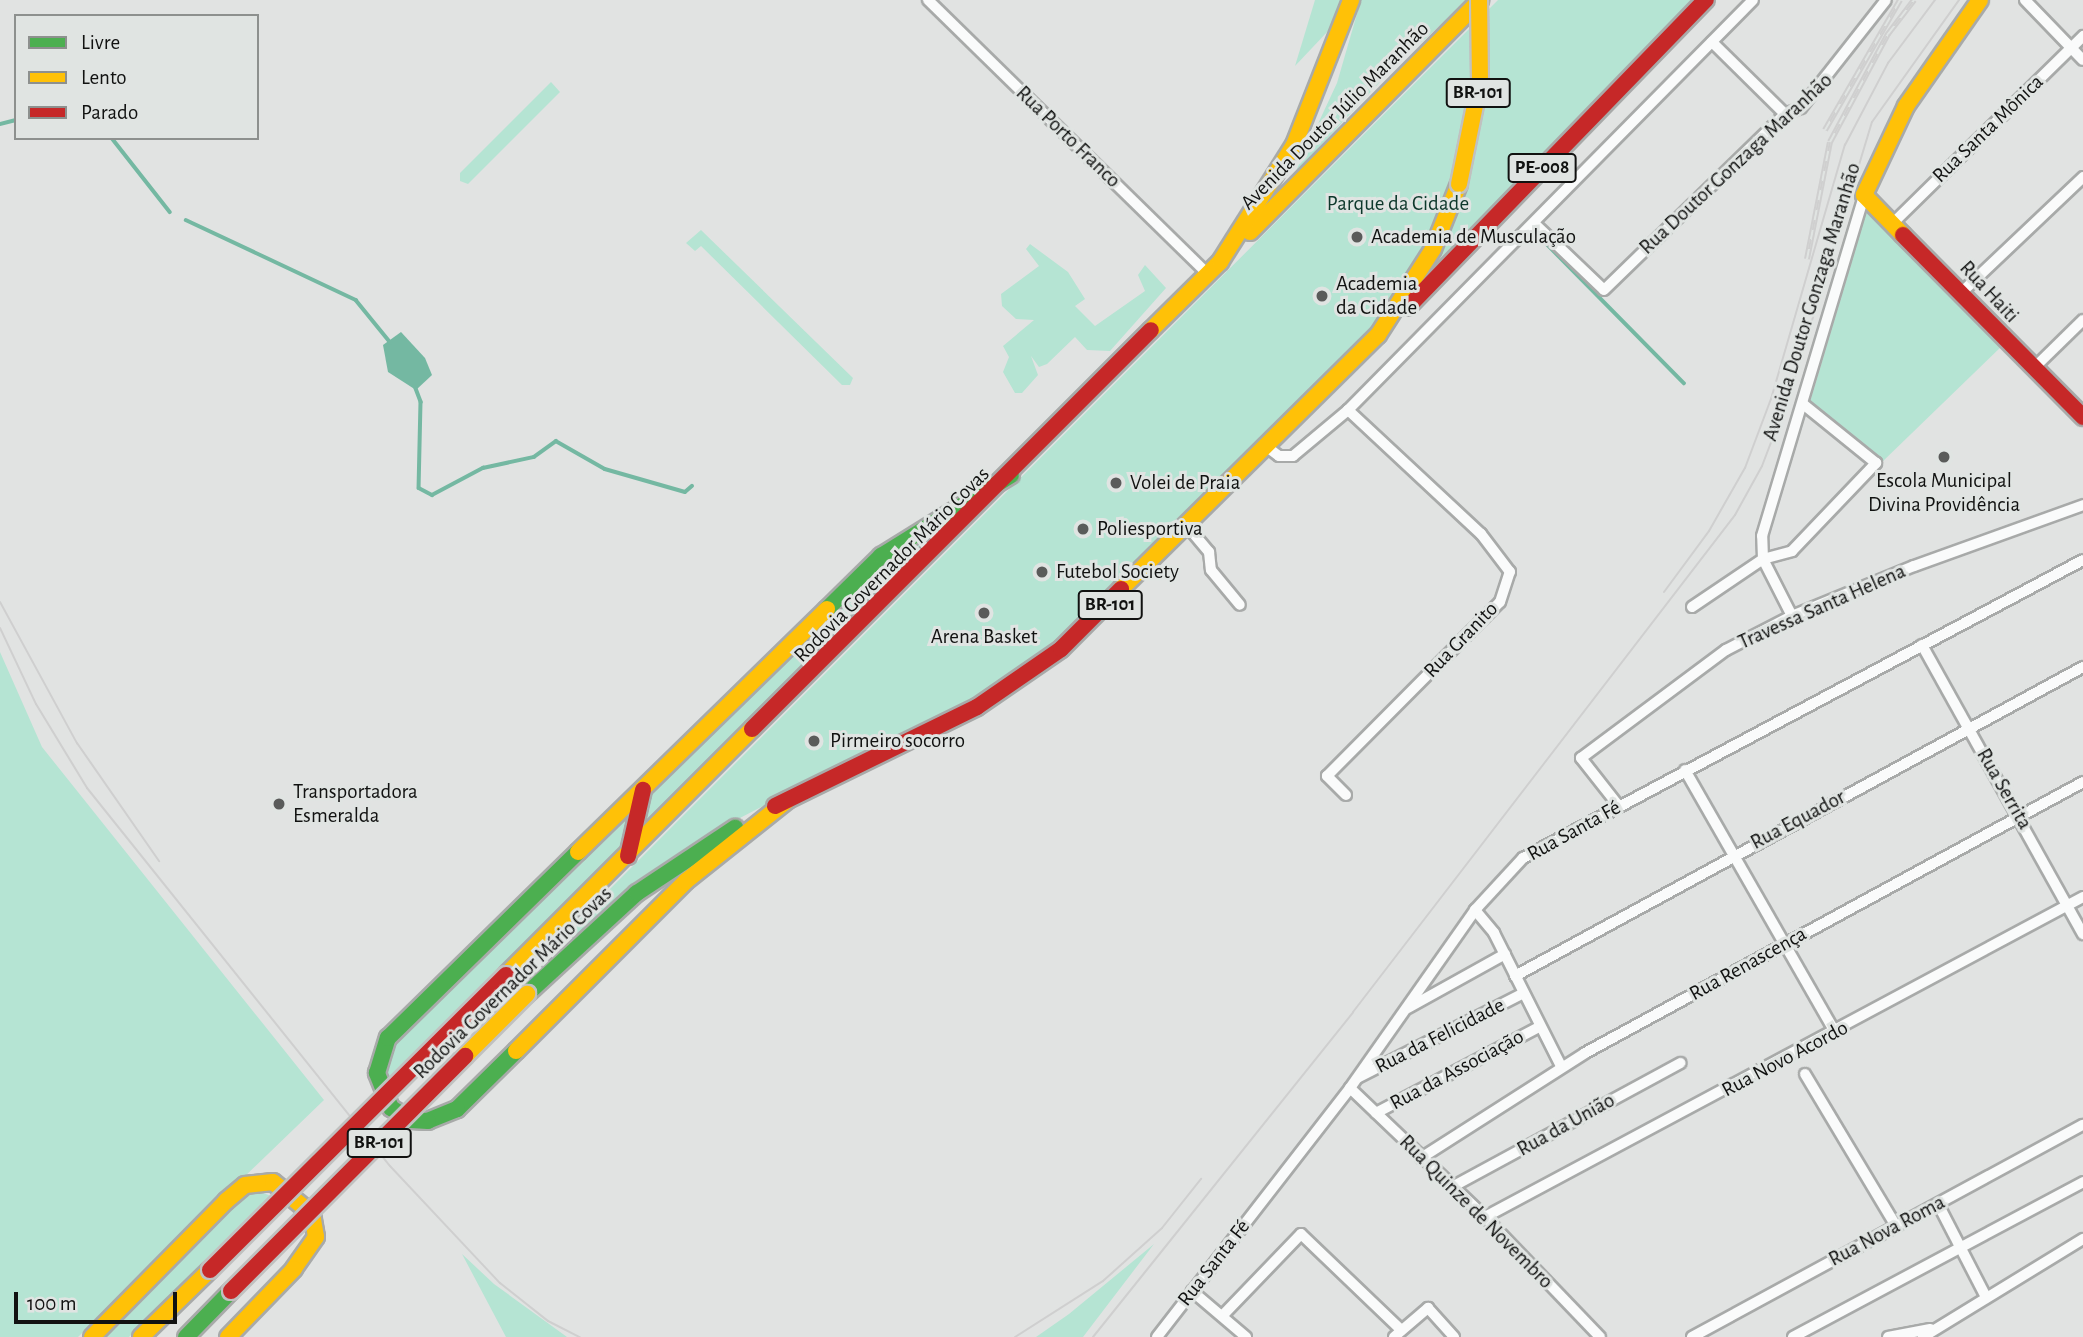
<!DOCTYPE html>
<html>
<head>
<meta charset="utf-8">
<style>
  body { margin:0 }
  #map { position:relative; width:2083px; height:1337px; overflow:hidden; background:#e1e3e2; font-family:"Alegreya Sans",sans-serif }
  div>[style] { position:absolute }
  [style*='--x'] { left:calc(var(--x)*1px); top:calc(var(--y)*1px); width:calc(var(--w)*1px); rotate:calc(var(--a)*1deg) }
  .green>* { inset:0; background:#b5e4d3 }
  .water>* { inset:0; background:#74b8a2 }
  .stream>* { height:3.5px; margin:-1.75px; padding:0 1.75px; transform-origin:1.75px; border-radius:1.75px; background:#74b8a2 }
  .roads { filter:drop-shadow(2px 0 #a8aaa9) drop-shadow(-2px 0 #a8aaa9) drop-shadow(0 2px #a8aaa9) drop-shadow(0 -2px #a8aaa9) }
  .street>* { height:10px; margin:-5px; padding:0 5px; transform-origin:5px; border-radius:5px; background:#fafbfb }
  .fast>* { height:16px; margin:-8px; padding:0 8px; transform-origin:8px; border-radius:8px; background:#4caf50 }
  .slow>* { height:16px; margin:-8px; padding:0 8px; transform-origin:8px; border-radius:8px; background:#ffc107 }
  .jam>* { height:16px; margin:-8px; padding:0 8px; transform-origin:8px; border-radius:8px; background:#c62828 }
  .tram>* { height:2px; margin:-1px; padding:0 1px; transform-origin:1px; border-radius:1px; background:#cfcfcf }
  .rail>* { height:6px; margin-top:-3px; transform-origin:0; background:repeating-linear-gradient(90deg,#e0e4e2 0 10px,#cfcfcf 0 20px); box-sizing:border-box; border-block:2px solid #cfcfcf }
  .bridges { filter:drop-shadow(2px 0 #c0c1c0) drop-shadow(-2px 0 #c0c1c0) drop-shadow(0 2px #c0c1c0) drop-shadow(0 -2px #c0c1c0) }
  .slow-bridge>* { height:16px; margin:-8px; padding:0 8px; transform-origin:8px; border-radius:8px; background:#ffc107 }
  .jam-bridge>* { height:16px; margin:-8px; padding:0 8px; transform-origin:8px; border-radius:8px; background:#c62828 }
  .dots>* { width:19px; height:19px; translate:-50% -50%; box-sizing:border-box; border:4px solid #e0e4e2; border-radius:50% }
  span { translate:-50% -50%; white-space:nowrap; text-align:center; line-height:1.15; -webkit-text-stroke:6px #e0e4e2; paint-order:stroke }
  .shield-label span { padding:2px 5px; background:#e0e4e2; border:2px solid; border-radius:5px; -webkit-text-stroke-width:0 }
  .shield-label { font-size:19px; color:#111211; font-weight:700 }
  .street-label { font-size:21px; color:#111211 }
  .park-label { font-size:21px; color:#0d382b }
  .poi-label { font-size:21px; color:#111211 }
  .left { translate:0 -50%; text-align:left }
  .legend { position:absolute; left:14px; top:14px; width:245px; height:126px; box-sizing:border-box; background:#e0e4e2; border:2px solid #8d908e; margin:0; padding:9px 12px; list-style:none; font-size:21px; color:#111211 }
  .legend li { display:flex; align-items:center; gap:14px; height:35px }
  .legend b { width:35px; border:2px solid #8d908e }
  .scale { position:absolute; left:14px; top:1292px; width:163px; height:32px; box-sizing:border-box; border:4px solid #111211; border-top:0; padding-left:9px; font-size:21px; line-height:24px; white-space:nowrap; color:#111211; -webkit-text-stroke:5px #e0e4e2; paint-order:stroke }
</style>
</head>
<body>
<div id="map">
  <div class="green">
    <div style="clip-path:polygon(1315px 0,1347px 0,1329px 30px,1295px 66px)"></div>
    <div style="clip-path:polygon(1361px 0,1468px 0,1392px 69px,1295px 173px,1337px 83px)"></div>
    <div style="clip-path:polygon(1498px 0,1699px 0,1050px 647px,980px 694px,711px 833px,566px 947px,559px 940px)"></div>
    <div style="clip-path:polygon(551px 82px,560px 92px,468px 184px,460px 181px,460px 173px)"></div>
    <div style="clip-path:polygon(1867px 210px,2004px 344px,1880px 464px,1809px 405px)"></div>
    <div style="clip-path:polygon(701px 230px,853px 378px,850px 385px,842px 385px,701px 246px,695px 251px,686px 243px)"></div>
    <div style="clip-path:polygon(1030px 244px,1068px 272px,1085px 299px,1075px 306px,1095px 326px,1145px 291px,1138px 275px,1145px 265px,1166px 288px,1110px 351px,1087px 350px,1075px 337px,1047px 364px,1039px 367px,1031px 356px,1038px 375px,1022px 393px,1015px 393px,1003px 372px,1009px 357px,1003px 346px,1034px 320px,1016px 319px,1002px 306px,1001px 294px,1039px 266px,1026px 249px)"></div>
    <div style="clip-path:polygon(1011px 475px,385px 1087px,386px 1052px,881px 556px)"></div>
    <div style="clip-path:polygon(0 652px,42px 747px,324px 1100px,78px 1337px,0 1337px)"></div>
    <div style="clip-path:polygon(261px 1192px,273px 1197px,129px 1337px,99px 1337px,246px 1195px)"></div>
    <div style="clip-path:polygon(1154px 1244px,1083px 1337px,1036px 1337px,1069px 1314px)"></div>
    <div style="clip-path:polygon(462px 1254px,494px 1284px,567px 1337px,506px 1337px)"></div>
  </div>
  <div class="water">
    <div style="clip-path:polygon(401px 332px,425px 358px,432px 375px,416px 390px,388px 372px,383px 345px)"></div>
  </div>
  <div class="stream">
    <div style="--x:0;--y:124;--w:16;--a:-14"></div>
    <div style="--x:112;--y:138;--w:94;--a:51.9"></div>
    <div style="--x:186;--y:220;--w:188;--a:25.2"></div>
    <div style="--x:356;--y:300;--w:55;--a:50.9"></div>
    <div style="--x:1538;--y:235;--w:208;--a:45.4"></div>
    <div style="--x:415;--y:386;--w:17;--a:69"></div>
    <div style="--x:421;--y:402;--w:86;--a:91.3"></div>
    <div style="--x:419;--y:488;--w:15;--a:28"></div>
    <div style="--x:432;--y:495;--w:58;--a:-27.9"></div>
    <div style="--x:483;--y:468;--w:52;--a:-12.2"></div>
    <div style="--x:534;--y:457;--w:27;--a:-36"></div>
    <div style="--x:556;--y:441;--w:56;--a:29.7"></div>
    <div style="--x:605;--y:469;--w:83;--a:16"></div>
    <div style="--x:685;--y:492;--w:9;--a:-41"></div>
  </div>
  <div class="roads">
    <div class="street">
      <div style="--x:928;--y:0;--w:392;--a:44.4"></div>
      <div style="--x:2025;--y:0;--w:83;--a:46"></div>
      <div style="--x:1712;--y:42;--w:103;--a:44.6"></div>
      <div style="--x:1893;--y:223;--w:267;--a:-44.5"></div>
      <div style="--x:1535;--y:224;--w:95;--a:43.7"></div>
      <div style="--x:1604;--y:290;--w:252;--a:-44.2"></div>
      <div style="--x:1785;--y:114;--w:17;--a:-21"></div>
      <div style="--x:1801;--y:108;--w:137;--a:-51.8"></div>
      <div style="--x:1962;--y:292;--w:167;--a:-43.5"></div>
      <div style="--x:2035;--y:367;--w:67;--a:-44.4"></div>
      <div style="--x:1267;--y:447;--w:15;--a:37"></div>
      <div style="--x:1279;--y:456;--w:14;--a:0"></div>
      <div style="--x:1293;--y:456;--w:72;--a:-39.9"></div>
      <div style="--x:1348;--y:410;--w:576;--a:-45.35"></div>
      <div style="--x:1188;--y:527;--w:33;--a:50"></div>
      <div style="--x:1209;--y:552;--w:18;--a:84"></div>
      <div style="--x:1211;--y:570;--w:45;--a:50.4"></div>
      <div style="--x:1692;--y:607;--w:86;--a:-34.1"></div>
      <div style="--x:1763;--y:559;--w:30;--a:-15"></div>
      <div style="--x:1792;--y:551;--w:122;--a:-46.3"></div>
      <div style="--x:1876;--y:463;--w:94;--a:-141.1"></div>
      <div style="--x:1792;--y:616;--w:64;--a:-117"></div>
      <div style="--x:1763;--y:559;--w:23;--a:-92"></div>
      <div style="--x:1762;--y:536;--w:356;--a:-73.3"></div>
      <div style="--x:1922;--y:645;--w:331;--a:60.9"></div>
      <div style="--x:1685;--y:770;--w:302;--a:60.2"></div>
      <div style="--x:1346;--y:795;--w:27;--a:-135"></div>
      <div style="--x:1327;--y:776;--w:245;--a:-45.2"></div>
      <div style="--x:1500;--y:602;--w:32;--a:-72"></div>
      <div style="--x:1510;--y:572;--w:48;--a:-127.3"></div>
      <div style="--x:1481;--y:534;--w:182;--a:-137"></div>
      <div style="--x:1618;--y:805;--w:60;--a:-128.2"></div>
      <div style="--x:1581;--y:758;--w:181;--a:-36.7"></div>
      <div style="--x:1726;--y:650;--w:74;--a:-27.3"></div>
      <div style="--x:1792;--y:616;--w:132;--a:-22.3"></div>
      <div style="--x:1914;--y:566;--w:180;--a:-19.8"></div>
      <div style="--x:1475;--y:910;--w:30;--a:50"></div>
      <div style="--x:1494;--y:933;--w:149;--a:63.3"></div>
      <div style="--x:1515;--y:976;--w:647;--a:-28.55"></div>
      <div style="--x:1408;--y:1008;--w:111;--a:-29.1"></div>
      <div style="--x:1805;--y:1074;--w:177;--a:59.1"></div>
      <div style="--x:1359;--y:1077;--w:183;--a:-27"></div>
      <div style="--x:1350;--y:1088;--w:187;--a:43.7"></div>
      <div style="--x:1485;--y:1217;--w:166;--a:46.2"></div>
      <div style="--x:1376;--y:1113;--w:184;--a:-27.8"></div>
      <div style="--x:1421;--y:1158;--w:195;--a:-32.6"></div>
      <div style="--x:1585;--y:1053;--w:567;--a:-28.55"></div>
      <div style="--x:1452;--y:1187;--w:260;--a:-28.5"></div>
      <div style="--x:1938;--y:1204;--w:102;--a:62.7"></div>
      <div style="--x:1485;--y:1217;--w:678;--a:-28.15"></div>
      <div style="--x:1192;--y:1291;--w:71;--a:40.4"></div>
      <div style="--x:1224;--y:1314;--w:111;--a:-46.1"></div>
      <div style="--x:1301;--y:1234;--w:139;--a:43.8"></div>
      <div style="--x:1157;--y:1337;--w:315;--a:-52.2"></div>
      <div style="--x:1350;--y:1088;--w:218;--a:-54.9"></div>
      <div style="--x:1475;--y:910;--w:71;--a:-47.3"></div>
      <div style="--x:1523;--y:858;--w:634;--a:-28.02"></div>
      <div style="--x:1394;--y:1337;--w:45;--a:-40.5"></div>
      <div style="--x:1428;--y:1308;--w:39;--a:48"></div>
      <div style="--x:1692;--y:1337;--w:445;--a:-28.5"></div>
      <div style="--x:1793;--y:1337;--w:329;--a:-28.1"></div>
      <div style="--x:1888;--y:1337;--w:43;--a:-10.8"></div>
      <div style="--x:1923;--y:1337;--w:188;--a:-31.5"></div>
    </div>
    <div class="fast">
      <div style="--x:827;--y:609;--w:76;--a:-44.5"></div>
      <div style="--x:881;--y:556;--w:153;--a:-31.9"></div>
      <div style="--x:527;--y:994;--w:149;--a:-42.6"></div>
      <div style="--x:637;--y:893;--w:118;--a:-33.6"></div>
      <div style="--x:516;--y:1051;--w:83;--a:135.5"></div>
      <div style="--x:457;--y:1109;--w:31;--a:158"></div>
      <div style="--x:428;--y:1121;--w:17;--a:-177"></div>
      <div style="--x:411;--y:1120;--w:23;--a:-149"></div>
      <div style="--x:391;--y:1108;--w:38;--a:-112"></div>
      <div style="--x:377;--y:1073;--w:37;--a:-73"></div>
      <div style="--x:388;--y:1038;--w:266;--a:-44.4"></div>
      <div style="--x:186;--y:1337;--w:64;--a:-45.6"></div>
    </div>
    <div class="slow">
      <div style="--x:1250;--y:232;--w:327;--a:-45.2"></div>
      <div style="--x:1903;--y:235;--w:56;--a:-134.3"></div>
      <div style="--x:1864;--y:195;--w:98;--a:-64.7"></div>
      <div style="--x:1906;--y:106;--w:129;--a:-55.1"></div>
      <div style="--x:1151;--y:330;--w:97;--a:-44.6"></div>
      <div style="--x:1220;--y:262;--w:138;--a:-57.7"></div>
      <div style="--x:1294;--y:145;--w:156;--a:-68.5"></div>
      <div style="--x:1121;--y:589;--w:361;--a:-44.7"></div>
      <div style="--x:1378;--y:335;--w:102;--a:-57.4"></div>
      <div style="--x:1433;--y:249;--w:70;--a:-68.2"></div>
      <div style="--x:578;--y:852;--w:348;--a:-44.3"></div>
      <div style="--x:506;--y:975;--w:348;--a:-45"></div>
      <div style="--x:516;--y:1051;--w:240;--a:-45"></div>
      <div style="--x:686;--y:881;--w:130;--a:-38.5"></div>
      <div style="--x:92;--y:1337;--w:191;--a:-45.4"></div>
      <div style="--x:226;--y:1201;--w:25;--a:-40"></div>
      <div style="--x:245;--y:1185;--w:28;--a:-6"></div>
      <div style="--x:273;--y:1182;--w:50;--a:39.4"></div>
      <div style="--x:312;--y:1214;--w:23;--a:80"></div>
      <div style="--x:316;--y:1237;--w:39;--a:125"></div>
      <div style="--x:294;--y:1269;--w:95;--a:134.1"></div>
      <div style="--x:141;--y:1337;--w:96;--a:-44.2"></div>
    </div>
    <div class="jam">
      <div style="--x:1903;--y:235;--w:256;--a:45.3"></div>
      <div style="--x:1408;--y:307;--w:428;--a:-45.9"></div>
      <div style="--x:752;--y:729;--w:564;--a:-45"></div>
      <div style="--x:775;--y:806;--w:225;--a:-26.1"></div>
      <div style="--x:977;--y:707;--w:102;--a:-34.6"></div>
      <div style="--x:1061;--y:649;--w:85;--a:-45"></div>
      <div style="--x:628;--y:856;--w:68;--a:-77.2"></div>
    </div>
  </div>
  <div class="tram">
    <div style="--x:1664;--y:592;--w:76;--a:-53.6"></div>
    <div style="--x:1709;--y:531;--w:73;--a:-60.3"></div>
    <div style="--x:1745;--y:468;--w:74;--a:-69.4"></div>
    <div style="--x:1771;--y:399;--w:265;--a:-73.8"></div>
    <div style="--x:1845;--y:145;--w:93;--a:-62.3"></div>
    <div style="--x:1888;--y:63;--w:79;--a:-53.3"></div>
    <div style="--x:0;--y:602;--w:161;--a:61.4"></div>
    <div style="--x:77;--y:743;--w:144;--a:55.2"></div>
    <div style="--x:0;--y:628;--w:84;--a:64.7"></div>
    <div style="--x:36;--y:704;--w:98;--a:58.7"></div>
    <div style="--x:87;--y:788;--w:484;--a:51.3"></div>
    <div style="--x:390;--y:1166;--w:161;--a:46.8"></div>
    <div style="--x:500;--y:1283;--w:61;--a:38.4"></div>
    <div style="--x:548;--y:1321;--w:36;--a:27"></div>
    <div style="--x:1015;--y:1337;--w:104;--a:-32.5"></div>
    <div style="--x:1103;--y:1281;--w:79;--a:-41.9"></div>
    <div style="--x:1162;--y:1228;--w:63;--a:-51.5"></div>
    <div style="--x:1093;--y:1337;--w:416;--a:-51.3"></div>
    <div style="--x:1353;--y:1012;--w:627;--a:-52.45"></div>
    <div style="--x:1735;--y:515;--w:56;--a:-61.1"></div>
    <div style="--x:1762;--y:466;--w:81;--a:-69.1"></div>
    <div style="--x:1791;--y:390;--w:280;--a:-73.2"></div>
    <div style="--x:1872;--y:122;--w:150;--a:-54.5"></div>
  </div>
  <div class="rail">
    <div style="--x:1825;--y:130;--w:150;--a:-60"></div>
    <div style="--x:1807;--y:259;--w:119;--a:-78.9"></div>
    <div style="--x:1830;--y:142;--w:123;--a:-61.8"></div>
    <div style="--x:1888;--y:34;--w:43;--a:-52.6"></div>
  </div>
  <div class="bridges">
    <div class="slow-bridge">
      <div style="--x:1459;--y:184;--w:105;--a:-78.5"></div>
      <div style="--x:1480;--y:81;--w:81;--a:-90.7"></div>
      <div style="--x:465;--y:1056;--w:88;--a:-45"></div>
    </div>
    <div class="jam-bridge">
      <div style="--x:210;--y:1270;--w:418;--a:-44.9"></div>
      <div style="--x:231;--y:1291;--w:332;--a:-45.1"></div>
    </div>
  </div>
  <div class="dots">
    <div style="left:1357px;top:237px;background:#5a5b5a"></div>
    <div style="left:1322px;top:296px;background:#5a5b5a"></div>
    <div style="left:1944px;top:457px;background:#5a5b5a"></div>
    <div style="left:1116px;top:483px;background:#5a5b5a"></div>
    <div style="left:1083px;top:529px;background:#5a5b5a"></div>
    <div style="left:1042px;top:572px;background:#5a5b5a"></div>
    <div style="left:984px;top:613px;background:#5a5b5a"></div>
    <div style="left:814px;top:741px;background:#5a5b5a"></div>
    <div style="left:279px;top:804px;background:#5a5b5a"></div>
  </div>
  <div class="shield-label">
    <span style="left:1478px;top:93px">BR-101</span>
    <span style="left:1542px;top:168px">PE-008</span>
    <span style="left:1110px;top:605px">BR-101</span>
    <span style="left:379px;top:1143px">BR-101</span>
  </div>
  <div class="street-label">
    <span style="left:1335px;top:116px;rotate:-45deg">Avenida Doutor Júlio Maranhão</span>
    <span style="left:1988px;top:129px;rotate:-44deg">Rua Santa Mônica</span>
    <span style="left:1068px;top:137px;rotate:44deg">Rua Porto Franco</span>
    <span style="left:1736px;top:164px;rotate:-43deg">Rua Doutor Gonzaga Maranhão</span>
    <span style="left:1989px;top:292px;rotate:47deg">Rua Haiti</span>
    <span style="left:1812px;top:302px;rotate:-73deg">Avenida Doutor Gonzaga Maranhão</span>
    <span style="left:892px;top:565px;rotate:-45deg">Rodovia Governador Mário Covas</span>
    <span style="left:1822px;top:607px;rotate:-24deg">Travessa Santa Helena</span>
    <span style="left:1461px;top:640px;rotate:-46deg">Rua Granito</span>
    <span style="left:2004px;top:789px;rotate:60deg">Rua Serrita</span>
    <span style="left:1798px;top:820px;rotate:-28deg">Rua Equador</span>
    <span style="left:1574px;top:831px;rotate:-29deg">Rua Santa Fé</span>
    <span style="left:1748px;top:964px;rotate:-29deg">Rua Renascença</span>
    <span style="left:513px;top:983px;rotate:-44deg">Rodovia Governador Mário Covas</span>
    <span style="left:1440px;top:1036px;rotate:-27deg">Rua da Felicidade</span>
    <span style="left:1785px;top:1059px;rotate:-28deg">Rua Novo Acordo</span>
    <span style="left:1457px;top:1070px;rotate:-28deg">Rua da Associação</span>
    <span style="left:1566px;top:1125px;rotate:-29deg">Rua da União</span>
    <span style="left:1476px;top:1212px;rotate:45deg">Rua Quinze de Novembro</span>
    <span style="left:1887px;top:1231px;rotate:-28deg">Rua Nova Roma</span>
    <span style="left:1214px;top:1263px;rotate:-52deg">Rua Santa Fé</span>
  </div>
  <div class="park-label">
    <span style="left:1398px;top:204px">Parque da Cidade</span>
  </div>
  <div class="poi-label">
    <span class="left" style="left:1371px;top:237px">Academia de Musculação</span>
    <span class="left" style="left:1336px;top:296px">Academia<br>da Cidade</span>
    <span style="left:1944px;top:493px">Escola Municipal<br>Divina Providência</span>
    <span class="left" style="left:1130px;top:483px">Volei de Praia</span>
    <span class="left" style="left:1097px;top:529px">Poliesportiva</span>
    <span class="left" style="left:1056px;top:572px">Futebol Society</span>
    <span style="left:984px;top:637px">Arena Basket</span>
    <span class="left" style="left:830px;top:741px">Pirmeiro socorro</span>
    <span class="left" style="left:293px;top:804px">Transportadora<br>Esmeralda</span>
  </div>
  <ul class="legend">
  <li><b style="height:9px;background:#4caf50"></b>Livre</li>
  <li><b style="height:9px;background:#ffc107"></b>Lento</li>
  <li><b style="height:9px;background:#c62828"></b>Parado</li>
  </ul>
  <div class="scale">100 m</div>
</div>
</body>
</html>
